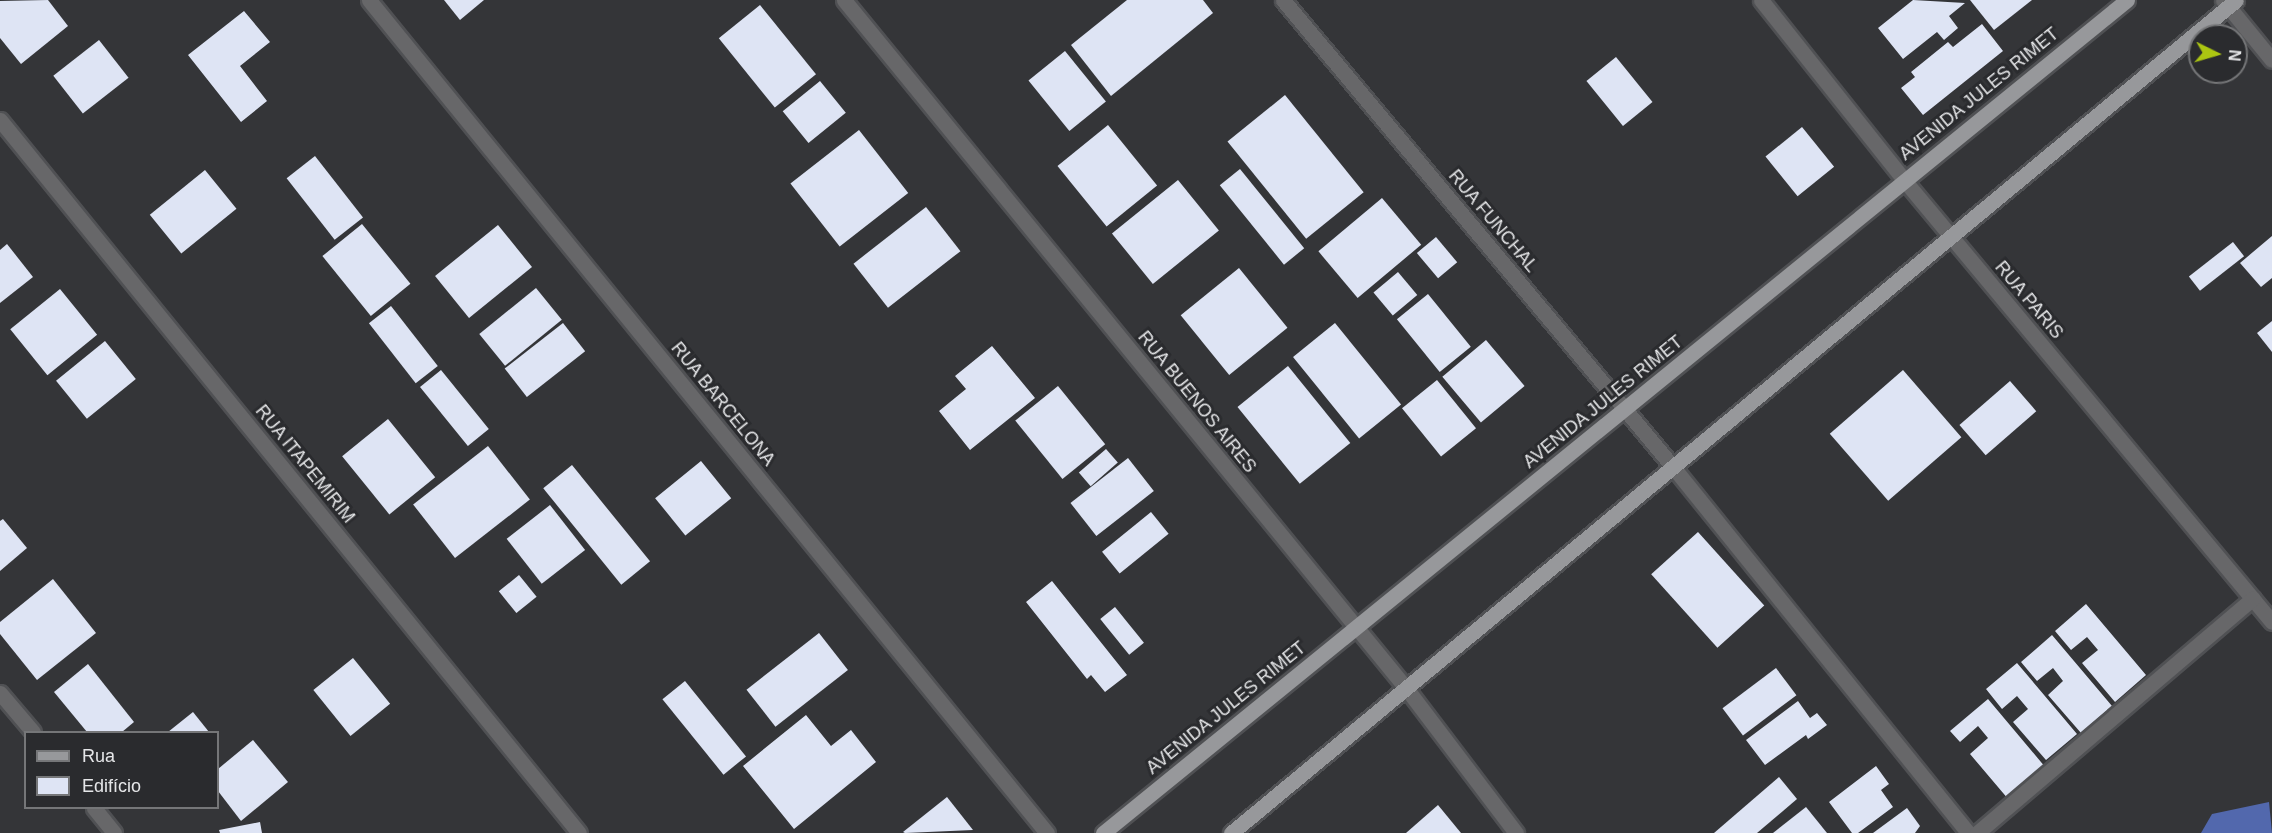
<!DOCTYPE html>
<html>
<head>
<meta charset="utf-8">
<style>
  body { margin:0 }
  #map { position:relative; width:2272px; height:833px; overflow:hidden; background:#343538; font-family:Helvetica,sans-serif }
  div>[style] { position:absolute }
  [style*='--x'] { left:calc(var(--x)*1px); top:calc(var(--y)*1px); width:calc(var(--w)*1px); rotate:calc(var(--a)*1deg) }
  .forest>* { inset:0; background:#5268ad }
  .building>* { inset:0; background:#dee4f4; transform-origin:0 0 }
  .roads { filter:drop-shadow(2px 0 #505154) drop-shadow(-2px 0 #505154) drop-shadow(0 2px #505154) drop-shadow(0 -2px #505154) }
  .minor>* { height:15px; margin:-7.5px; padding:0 7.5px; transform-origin:7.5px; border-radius:7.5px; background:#676769 }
  .major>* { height:15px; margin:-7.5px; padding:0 7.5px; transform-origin:7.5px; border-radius:7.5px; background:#97989b }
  span { translate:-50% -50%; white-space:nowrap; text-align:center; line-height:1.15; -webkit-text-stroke:6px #2a2b2e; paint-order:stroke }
  .street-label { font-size:18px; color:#e5e6e8 }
  .legend { position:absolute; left:24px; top:731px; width:195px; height:78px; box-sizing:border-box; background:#2a2b2e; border:2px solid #757678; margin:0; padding:8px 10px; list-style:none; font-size:18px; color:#e5e6e8 }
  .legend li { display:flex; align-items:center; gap:12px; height:30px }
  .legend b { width:30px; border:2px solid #757678 }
  .north { position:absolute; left:2188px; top:24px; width:60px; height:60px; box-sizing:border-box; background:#2a2b2e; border:2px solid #757678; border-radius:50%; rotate:95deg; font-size:16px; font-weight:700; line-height:24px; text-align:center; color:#e5e6e8 }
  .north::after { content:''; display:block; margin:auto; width:21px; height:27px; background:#acc612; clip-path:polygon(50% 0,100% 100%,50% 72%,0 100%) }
</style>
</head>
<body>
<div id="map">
  <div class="forest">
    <div style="clip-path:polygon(2269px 802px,2272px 833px,2201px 833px,2212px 814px)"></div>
  </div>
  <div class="building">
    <div style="clip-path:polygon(48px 0,68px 26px,21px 64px,0 38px,0 1px)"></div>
    <div style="clip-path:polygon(444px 0,484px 0,460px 20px)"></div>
    <div style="clip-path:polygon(1127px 0,1203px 0,1213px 13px,1111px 96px,1071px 45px)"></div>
    <div style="clip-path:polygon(1913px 0,1965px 3px,1949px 16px,1958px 28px,1944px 40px,1937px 32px,1903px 59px,1878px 28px)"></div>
    <div style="clip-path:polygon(1970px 0,2032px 0,1994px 30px)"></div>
    <div style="left:760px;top:5px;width:89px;height:53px;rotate:51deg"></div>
    <div style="clip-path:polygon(244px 11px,270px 42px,240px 66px,267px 101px,241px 122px,188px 55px)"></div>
    <div style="clip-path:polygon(1982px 24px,2003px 51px,1923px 115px,1901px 88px,1915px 77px,1911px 72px,1948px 42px,1953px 47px)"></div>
    <div style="left:99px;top:40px;width:48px;height:58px;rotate:52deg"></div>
    <div style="left:1065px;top:51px;width:65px;height:47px;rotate:51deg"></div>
    <div style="left:1616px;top:57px;width:58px;height:38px;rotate:51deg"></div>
    <div style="left:820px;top:81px;width:41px;height:48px;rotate:51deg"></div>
    <div style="left:1285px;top:95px;width:125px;height:74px;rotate:51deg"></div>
    <div style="left:1108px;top:125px;width:78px;height:65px;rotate:51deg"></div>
    <div style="left:1802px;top:127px;width:51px;height:47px;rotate:51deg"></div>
    <div style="left:859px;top:130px;width:80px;height:87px;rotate:52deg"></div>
    <div style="left:315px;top:156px;width:78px;height:36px;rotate:52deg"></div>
    <div style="left:1240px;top:169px;width:102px;height:26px;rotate:51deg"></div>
    <div style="left:205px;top:170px;width:50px;height:71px;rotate:51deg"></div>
    <div style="left:1178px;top:180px;width:65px;height:85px;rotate:51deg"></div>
    <div style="left:1382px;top:198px;width:61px;height:83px;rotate:50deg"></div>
    <div style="left:926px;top:207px;width:56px;height:92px;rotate:52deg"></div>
    <div style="left:362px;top:224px;width:77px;height:51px;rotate:51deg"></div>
    <div style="left:498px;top:225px;width:54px;height:81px;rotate:51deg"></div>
    <div style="clip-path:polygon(2272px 236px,2272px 278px,2261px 287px,2240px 263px)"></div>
    <div style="left:1436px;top:237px;width:33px;height:25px;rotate:50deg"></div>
    <div style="left:2233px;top:242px;width:18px;height:56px;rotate:52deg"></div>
    <div style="clip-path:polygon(7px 244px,33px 277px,0 303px,0 250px)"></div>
    <div style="left:1239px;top:268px;width:77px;height:75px;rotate:51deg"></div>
    <div style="left:1398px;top:272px;width:30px;height:32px;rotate:50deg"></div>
    <div style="left:536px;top:288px;width:41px;height:73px;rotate:51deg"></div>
    <div style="left:60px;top:289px;width:59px;height:64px;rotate:51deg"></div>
    <div style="left:1428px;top:294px;width:68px;height:40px;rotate:51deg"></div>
    <div style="left:391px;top:306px;width:76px;height:28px;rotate:52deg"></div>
    <div style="clip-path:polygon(2272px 321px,2272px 352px,2257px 333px)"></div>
    <div style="left:563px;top:323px;width:36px;height:74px;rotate:52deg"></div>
    <div style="left:1335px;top:323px;width:105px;height:54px;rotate:51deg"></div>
    <div style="left:1486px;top:340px;width:60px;height:57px;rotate:50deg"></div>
    <div style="left:105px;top:341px;width:49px;height:63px;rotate:51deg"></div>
    <div style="clip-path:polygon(992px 346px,1035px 398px,970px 450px,939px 411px,966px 389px,955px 376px)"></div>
    <div style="left:1288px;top:366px;width:99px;height:65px;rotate:51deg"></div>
    <div style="left:441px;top:370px;width:76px;height:27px;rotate:51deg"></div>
    <div style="left:1903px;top:370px;width:89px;height:97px;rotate:49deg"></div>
    <div style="left:1437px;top:380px;width:62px;height:45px;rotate:51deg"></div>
    <div style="left:2010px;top:381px;width:40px;height:67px;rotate:49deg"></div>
    <div style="left:1058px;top:386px;width:75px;height:55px;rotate:51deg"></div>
    <div style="left:388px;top:419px;width:75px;height:59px;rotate:51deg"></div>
    <div style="left:488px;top:446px;width:68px;height:95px;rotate:52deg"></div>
    <div style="left:1106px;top:449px;width:18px;height:36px;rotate:49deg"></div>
    <div style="left:1128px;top:458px;width:42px;height:73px;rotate:52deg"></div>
    <div style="left:701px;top:461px;width:48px;height:59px;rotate:51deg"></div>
    <div style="left:572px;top:465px;width:124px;height:37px;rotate:51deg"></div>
    <div style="left:550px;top:505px;width:57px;height:55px;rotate:52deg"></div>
    <div style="left:1151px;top:512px;width:28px;height:63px;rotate:51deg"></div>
    <div style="clip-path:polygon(3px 519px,27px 548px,0 571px,0 521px)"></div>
    <div style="left:1698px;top:532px;width:99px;height:63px;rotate:48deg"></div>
    <div style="left:519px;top:575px;width:28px;height:26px;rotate:51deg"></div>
    <div style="clip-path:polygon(53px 579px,96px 633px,37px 680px,0 634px,0 622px)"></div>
    <div style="clip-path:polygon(1052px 581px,1127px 675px,1105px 692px,1091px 675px,1087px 679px,1026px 602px)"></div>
    <div style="clip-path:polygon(2086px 604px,2146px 675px,2115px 702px,2082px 663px,2098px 650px,2087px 637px,2071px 650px,2055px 631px)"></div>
    <div style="left:1115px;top:607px;width:46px;height:19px;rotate:51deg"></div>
    <div style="left:819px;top:633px;width:47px;height:92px;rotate:52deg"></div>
    <div style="clip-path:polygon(2052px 635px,2112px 706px,2081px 733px,2048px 695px,2063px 681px,2053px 668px,2037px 681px,2021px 662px)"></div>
    <div style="left:353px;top:658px;width:59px;height:51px;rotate:51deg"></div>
    <div style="clip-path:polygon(2017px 663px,2077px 734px,2046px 760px,2013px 722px,2028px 709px,2017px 696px,2002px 709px,1986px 689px)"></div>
    <div style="clip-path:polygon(88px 664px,134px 722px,122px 732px,87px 732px,54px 692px)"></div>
    <div style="left:1776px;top:668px;width:34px;height:67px;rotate:53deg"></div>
    <div style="left:685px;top:681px;width:97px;height:29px;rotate:51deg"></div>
    <div style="clip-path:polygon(1988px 699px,2046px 768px,2009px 800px,1970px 754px,1988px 738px,1978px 726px,1960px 742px,1950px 731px)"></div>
    <div style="clip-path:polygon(1798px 701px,1810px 718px,1817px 713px,1827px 725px,1808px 739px,1806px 735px,1765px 765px,1746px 740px)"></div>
    <div style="clip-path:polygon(193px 712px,209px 732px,168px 732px)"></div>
    <div style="clip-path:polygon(806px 715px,831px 746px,851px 730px,876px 762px,794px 829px,743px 766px)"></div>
    <div style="clip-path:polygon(253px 740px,288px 782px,241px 821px,218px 791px,218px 769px)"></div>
    <div style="clip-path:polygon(1876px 766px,1889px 784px,1881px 790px,1893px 807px,1858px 833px,1852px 833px,1829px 802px)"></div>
    <div style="clip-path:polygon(1779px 777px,1797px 799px,1757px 833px,1714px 833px)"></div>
    <div style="clip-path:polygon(947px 797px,973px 830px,905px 833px,903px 832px)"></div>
    <div style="clip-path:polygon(1438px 805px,1461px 833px,1406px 833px)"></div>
    <div style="clip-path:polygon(1806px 807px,1827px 833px,1773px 833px)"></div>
    <div style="clip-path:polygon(1907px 808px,1920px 826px,1915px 833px,1873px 833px)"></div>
    <div style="clip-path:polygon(260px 822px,262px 833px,220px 833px,219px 830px)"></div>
  </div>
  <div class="roads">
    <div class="minor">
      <div style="--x:369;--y:0;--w:1074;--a:50.86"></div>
      <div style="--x:844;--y:0;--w:888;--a:50.76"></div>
      <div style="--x:1406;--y:688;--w:182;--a:52.8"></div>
      <div style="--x:1283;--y:0;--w:608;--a:50.13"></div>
      <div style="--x:1673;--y:467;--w:470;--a:51.1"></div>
      <div style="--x:1761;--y:0;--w:230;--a:51.5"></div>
      <div style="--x:1904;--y:180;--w:575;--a:50.22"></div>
      <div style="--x:2223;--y:0;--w:77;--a:50.8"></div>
      <div style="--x:0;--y:120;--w:918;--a:50.92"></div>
      <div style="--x:0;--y:693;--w:51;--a:49.8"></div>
      <div style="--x:94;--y:808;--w:32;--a:51"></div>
      <div style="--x:1977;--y:833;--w:362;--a:-40.4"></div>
    </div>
    <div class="major">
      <div style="--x:1103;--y:833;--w:1320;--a:-39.13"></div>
      <div style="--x:1231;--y:833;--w:1305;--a:-39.65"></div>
    </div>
  </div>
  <div class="street-label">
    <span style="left:1979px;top:94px;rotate:-39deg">AVENIDA JULES RIMET</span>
    <span style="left:1493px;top:221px;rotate:50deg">RUA FUNCHAL</span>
    <span style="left:2029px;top:300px;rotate:50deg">RUA PARIS</span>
    <span style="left:1197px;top:402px;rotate:51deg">RUA BUENOS AIRES</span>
    <span style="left:1603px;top:402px;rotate:-39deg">AVENIDA JULES RIMET</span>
    <span style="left:723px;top:404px;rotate:51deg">RUA BARCELONA</span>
    <span style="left:305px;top:464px;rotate:51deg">RUA ITAPEMIRIM</span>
    <span style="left:1226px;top:708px;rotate:-39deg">AVENIDA JULES RIMET</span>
  </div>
  <ul class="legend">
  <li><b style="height:8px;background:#97989b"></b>Rua</li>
  <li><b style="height:16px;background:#dee4f4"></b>Edifício</li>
  </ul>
  <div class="north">N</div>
</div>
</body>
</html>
